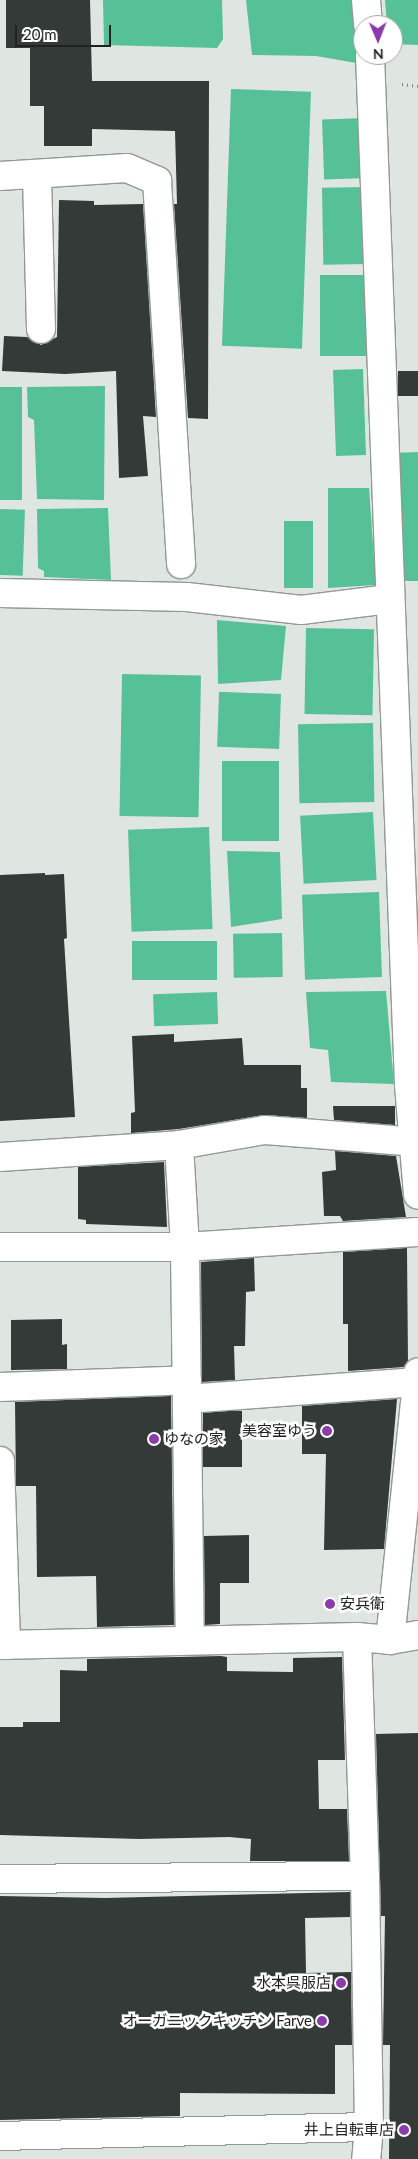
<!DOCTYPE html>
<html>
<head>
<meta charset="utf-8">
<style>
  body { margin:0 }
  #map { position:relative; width:418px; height:2159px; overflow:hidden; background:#dfe6e2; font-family:Lato,"Noto Sans JP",sans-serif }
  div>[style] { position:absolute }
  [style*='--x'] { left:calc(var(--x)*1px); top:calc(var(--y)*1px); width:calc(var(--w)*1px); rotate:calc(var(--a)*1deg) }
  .water>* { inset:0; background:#56c197; transform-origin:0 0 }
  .building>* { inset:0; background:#343a37; transform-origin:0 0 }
  .path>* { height:3px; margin-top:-1.5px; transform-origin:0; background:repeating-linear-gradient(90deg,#7c807e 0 1px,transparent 0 5px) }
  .roads { filter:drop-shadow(1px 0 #929895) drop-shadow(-1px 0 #929895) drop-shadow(0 1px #929895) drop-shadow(0 -1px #929895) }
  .minor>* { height:28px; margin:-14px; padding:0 14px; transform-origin:14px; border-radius:14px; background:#fff }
  .dots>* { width:14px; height:14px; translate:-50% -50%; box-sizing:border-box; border:2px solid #fff; border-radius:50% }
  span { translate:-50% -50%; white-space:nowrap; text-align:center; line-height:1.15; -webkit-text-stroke:5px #fff; paint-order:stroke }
  .poi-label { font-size:15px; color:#202221 }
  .right { translate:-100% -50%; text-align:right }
  .left { translate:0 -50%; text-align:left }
  .north { position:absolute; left:353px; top:15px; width:50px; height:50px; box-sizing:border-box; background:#fff; border:1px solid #a6a7a6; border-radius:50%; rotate:179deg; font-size:14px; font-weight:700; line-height:20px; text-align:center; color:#202221 }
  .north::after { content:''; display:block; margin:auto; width:18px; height:22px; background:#8b3baa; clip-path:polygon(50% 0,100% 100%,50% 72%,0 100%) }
  .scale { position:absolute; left:15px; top:25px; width:96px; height:22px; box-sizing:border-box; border:2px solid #202221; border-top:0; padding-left:6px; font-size:15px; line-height:18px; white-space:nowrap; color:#202221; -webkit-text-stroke:4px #fff; paint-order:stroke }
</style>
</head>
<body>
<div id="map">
  <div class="water">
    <div style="clip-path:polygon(103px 0,222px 0,223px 39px,217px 48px,104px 45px)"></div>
    <div style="clip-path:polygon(246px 0,358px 0,362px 64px,316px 56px,252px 55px)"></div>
    <div style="clip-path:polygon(385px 0,418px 0,418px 45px,393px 44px,393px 25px,387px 25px)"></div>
    <div style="left:231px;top:89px;width:80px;height:257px;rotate:2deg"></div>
    <div style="left:366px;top:118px;width:60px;height:44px;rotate:88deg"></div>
    <div style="left:366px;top:187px;width:77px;height:44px;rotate:89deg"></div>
    <div style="left:320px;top:275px;width:46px;height:81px"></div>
    <div style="left:363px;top:369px;width:86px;height:30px;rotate:88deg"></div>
    <div style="clip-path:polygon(105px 386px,104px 500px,37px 499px,34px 420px,28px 417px,27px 387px)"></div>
    <div style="left:0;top:387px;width:22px;height:113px"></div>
    <div style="clip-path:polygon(418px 452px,418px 581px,404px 581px,393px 453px)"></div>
    <div style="clip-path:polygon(328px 488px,369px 488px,376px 585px,328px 588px)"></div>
    <div style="clip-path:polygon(108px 508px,111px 580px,44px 577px,44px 571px,38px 568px,37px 509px)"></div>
    <div style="left:0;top:509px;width:25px;height:66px;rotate:2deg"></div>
    <div style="left:284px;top:521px;width:29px;height:67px"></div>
    <div style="clip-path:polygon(217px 620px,286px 626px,281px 680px,218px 684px)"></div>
    <div style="left:306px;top:628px;width:68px;height:86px;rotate:1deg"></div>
    <div style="left:122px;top:674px;width:79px;height:142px;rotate:1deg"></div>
    <div style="left:281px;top:694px;width:55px;height:62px;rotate:92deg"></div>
    <div style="left:373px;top:723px;width:79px;height:75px;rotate:89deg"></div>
    <div style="left:279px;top:761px;width:80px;height:57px;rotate:90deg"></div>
    <div style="left:373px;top:812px;width:68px;height:73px;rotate:87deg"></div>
    <div style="left:209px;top:827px;width:102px;height:81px;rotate:88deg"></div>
    <div style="clip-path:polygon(227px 851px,280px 852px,282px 919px,231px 927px)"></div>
    <div style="left:379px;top:892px;width:85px;height:77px;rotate:88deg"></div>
    <div style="left:282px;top:933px;width:44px;height:49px;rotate:89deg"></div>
    <div style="left:132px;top:941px;width:85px;height:39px"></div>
    <div style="clip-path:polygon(386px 991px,394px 1084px,331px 1082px,328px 1050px,310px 1048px,306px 992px)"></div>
    <div style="left:217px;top:992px;width:32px;height:64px;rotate:88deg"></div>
  </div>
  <div class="building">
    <div style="clip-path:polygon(6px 0,90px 0,92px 81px,209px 81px,208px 419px,188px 418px,174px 204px,177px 204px,175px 131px,92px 129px,92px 146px,44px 146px,44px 106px,30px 106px,30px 48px,6px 48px)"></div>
    <div style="clip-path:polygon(59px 200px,94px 201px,94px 205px,143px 204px,156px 417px,143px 416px,148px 476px,119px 478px,116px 371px,65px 374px,2px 371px,4px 336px,27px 337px,41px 345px,57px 337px)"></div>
    <div style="left:398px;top:371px;width:20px;height:25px"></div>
    <div style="clip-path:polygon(45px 873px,45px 875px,64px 874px,67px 938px,64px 939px,75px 1117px,0 1121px,0 875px)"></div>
    <div style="clip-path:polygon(174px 1034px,174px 1042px,242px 1038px,244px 1065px,301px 1065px,301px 1088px,307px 1088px,307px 1118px,263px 1115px,179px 1129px,131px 1133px,131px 1113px,135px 1112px,132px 1036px)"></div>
    <div style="clip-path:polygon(333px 1106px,395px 1106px,395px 1125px,334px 1120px)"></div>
    <div style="clip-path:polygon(335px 1151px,396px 1156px,406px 1217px,343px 1221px,340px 1216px,324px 1216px,322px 1172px,336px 1170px)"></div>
    <div style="clip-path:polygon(164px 1162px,167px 1227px,86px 1224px,86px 1220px,78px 1219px,78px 1167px)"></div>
    <div style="clip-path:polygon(407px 1248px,408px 1361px,404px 1367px,348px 1371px,348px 1324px,343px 1324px,343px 1252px)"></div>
    <div style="clip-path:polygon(254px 1258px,255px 1291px,246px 1292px,245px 1346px,234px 1346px,235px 1380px,202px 1382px,201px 1262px)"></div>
    <div style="clip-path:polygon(62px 1319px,62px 1345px,67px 1344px,67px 1369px,11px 1370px,11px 1320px)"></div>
    <div style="clip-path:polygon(171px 1396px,174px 1625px,97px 1627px,96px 1576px,37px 1577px,36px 1486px,16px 1486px,15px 1402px)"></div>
    <div style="clip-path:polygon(397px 1399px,384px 1549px,324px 1550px,326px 1454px,302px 1454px,302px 1406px)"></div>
    <div style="left:242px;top:1411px;width:56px;height:39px;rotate:90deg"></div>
    <div style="clip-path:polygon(249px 1535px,249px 1583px,220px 1583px,220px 1624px,205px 1625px,204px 1536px)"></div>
    <div style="clip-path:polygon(221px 1656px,227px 1657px,227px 1671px,293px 1672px,293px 1658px,342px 1657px,345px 1760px,318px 1760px,319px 1809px,347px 1809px,349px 1861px,250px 1861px,251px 1839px,229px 1837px,139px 1839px,0 1835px,0 1727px,23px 1727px,23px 1722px,60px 1722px,60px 1670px,87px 1671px,87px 1659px)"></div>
    <div style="clip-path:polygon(418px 1733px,418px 2159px,389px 2159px,390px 2045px,383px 2045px,385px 1916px,381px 1916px,376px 1734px)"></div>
    <div style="clip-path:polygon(350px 1892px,350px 1917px,305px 1918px,306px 1973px,351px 1972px,352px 2045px,335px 2045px,335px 2094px,180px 2093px,180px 2116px,0 2120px,0 1896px,105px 1898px)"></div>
  </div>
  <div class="path">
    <div style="--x:402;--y:84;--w:16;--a:7"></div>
  </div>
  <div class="roads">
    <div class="minor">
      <div style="--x:366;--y:0;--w:25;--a:85"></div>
      <div style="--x:370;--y:55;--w:1031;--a:87.83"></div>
      <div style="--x:409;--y:1085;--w:110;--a:85.3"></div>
      <div style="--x:0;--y:176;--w:127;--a:-3.6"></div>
      <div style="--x:127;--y:168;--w:33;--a:23"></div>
      <div style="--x:157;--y:181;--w:384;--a:86.4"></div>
      <div style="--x:37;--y:176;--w:153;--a:88.5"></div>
      <div style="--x:0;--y:593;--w:187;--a:1.2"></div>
      <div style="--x:187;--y:597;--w:115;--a:6.5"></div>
      <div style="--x:301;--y:610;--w:89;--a:-7.1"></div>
      <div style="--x:179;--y:1145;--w:102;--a:86.6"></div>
      <div style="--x:185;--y:1247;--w:393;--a:89.3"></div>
      <div style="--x:0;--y:1157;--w:179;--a:-3.8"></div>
      <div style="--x:179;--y:1145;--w:87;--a:-9.9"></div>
      <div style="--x:265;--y:1130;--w:153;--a:4.5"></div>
      <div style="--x:0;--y:1247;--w:185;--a:0"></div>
      <div style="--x:185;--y:1247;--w:233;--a:-3.7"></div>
      <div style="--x:0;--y:1387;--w:187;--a:-2.1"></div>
      <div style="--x:187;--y:1399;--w:231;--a:-4.2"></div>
      <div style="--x:0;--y:1461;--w:184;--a:88.1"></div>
      <div style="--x:357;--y:1637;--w:239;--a:88.1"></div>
      <div style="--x:365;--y:1876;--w:251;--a:89.1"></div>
      <div style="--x:369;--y:2127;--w:32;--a:95"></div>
      <div style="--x:390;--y:1640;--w:269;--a:-84"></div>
      <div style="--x:0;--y:1645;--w:357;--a:-1.3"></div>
      <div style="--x:357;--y:1637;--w:33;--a:5"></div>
      <div style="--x:390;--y:1640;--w:28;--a:-10"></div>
      <div style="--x:0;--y:1879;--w:365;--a:-0.5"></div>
      <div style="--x:0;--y:2136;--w:369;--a:-1.4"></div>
    </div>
  </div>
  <div class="dots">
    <div style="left:327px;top:1431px;background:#8b3baa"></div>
    <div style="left:154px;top:1439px;background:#8b3baa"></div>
    <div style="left:330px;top:1604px;background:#8b3baa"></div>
    <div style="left:341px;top:1983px;background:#8b3baa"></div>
    <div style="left:322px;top:2021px;background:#8b3baa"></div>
    <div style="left:404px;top:2130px;background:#8b3baa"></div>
  </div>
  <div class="poi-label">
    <span class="right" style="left:317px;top:1431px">美容室ゆう</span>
    <span class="left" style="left:164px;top:1439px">ゆなの家</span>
    <span class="left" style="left:340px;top:1604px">安兵衛</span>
    <span class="right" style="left:331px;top:1983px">水本呉服店</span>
    <span class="right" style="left:312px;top:2021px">オーガニックキッチン Farve</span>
    <span class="right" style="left:394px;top:2130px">井上自転車店</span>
  </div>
  <div class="north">N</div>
  <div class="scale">20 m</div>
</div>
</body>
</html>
